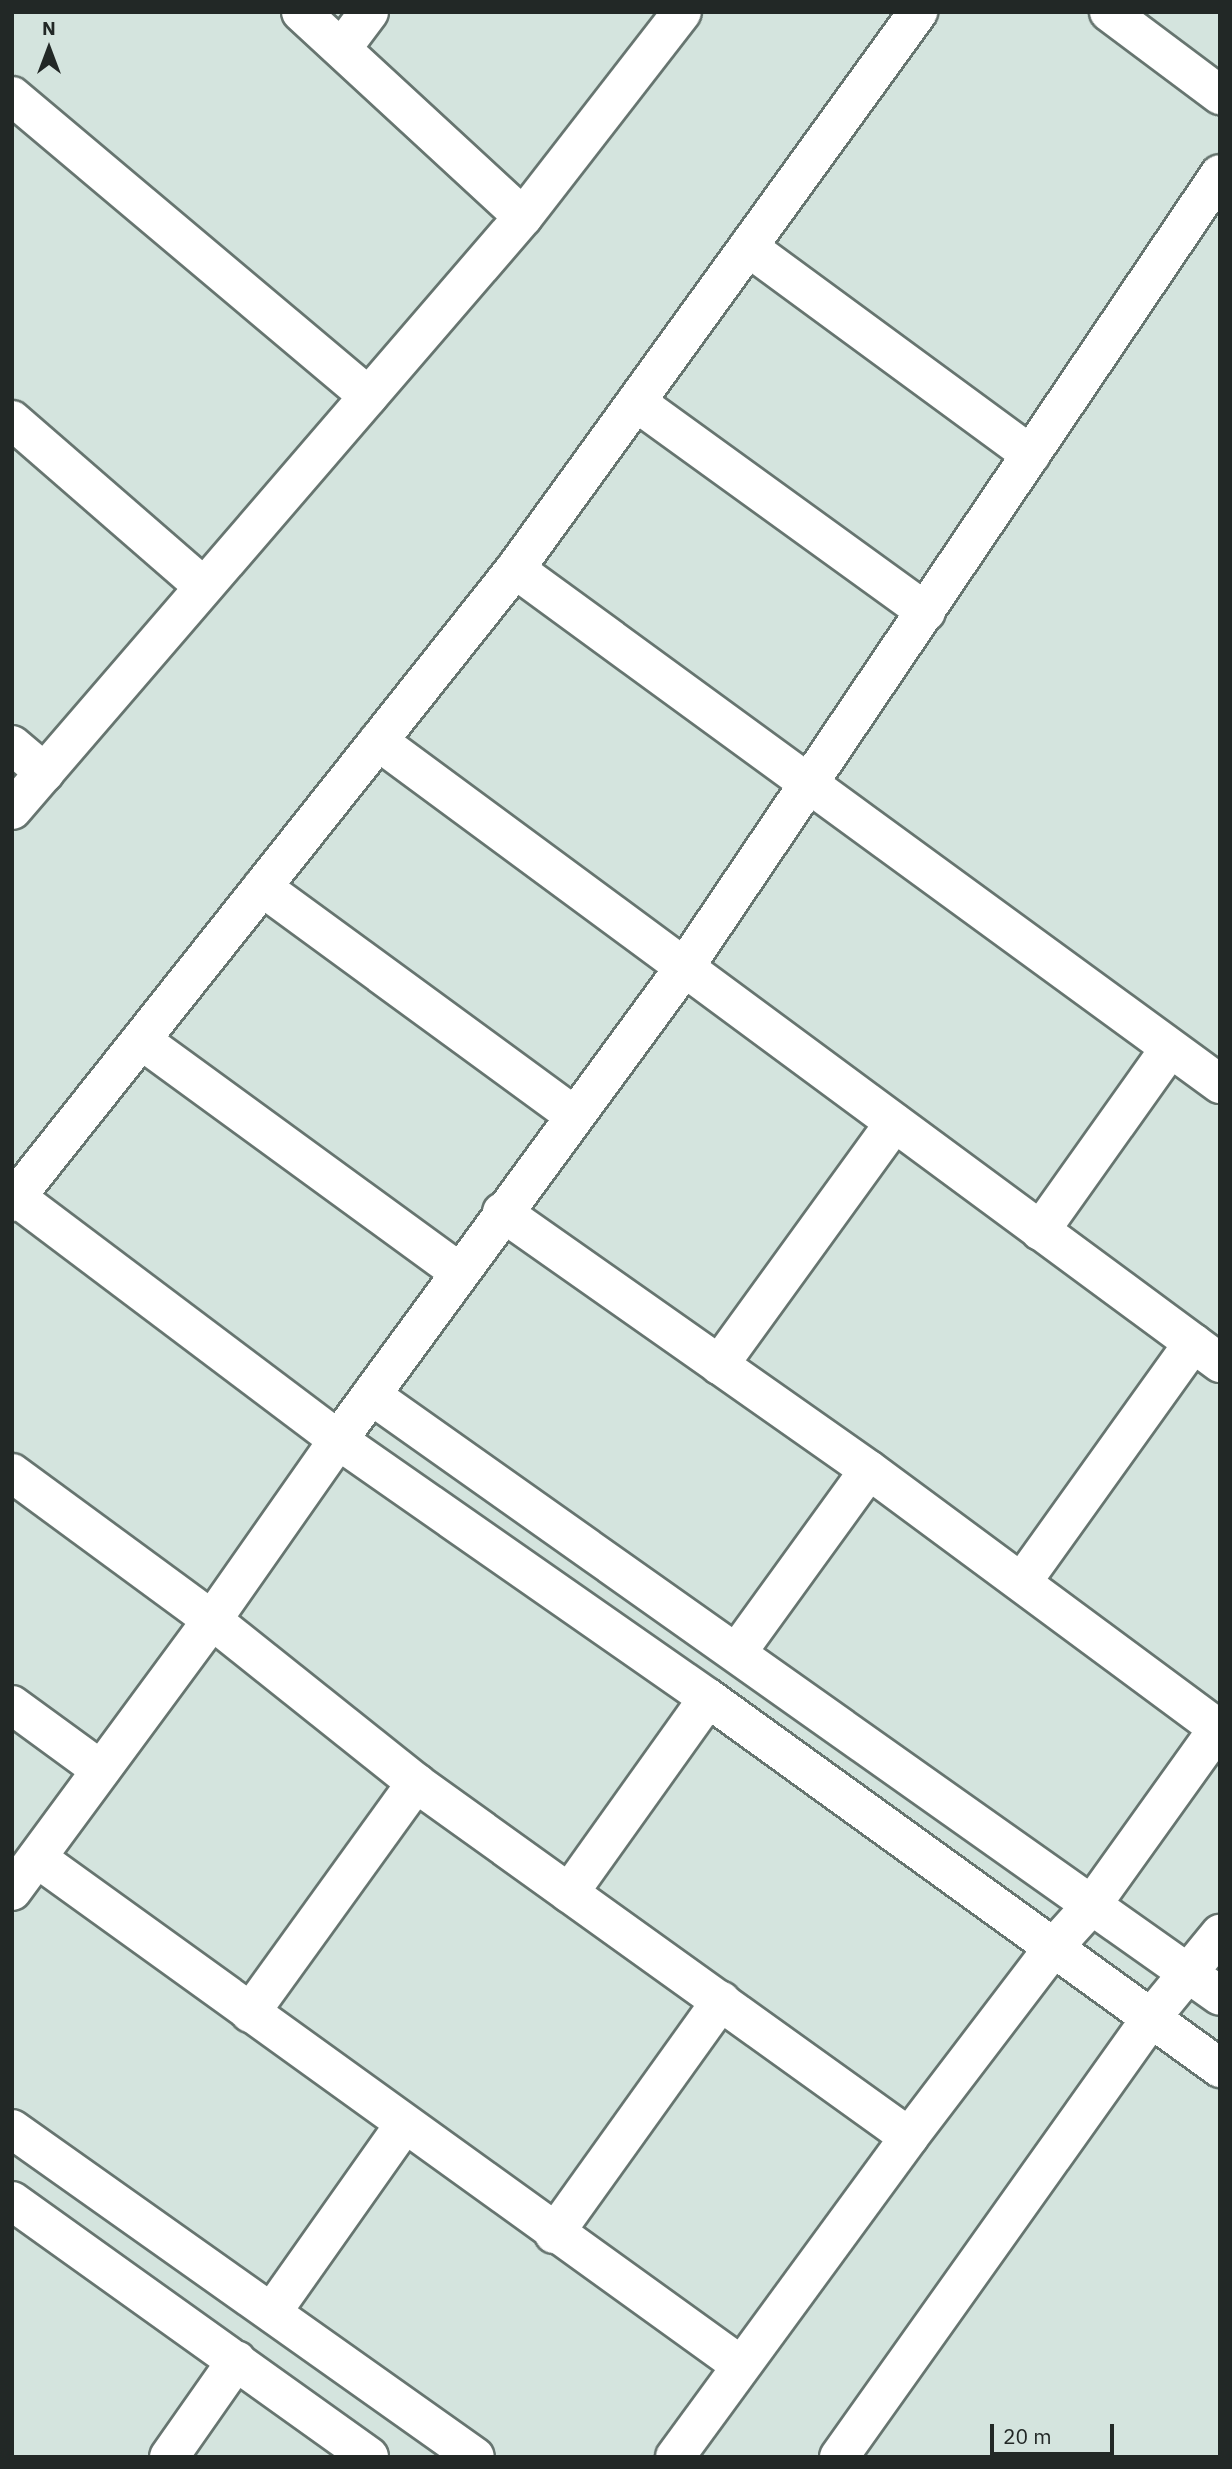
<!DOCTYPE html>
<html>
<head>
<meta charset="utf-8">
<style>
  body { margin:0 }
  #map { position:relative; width:1232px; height:2469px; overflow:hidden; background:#d4e4de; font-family:"IBM Plex Sans",sans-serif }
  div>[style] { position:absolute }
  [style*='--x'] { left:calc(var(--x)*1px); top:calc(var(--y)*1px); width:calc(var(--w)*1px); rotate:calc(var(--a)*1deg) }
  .roads { filter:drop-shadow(2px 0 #677570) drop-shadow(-2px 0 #677570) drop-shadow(0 2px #677570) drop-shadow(0 -2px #677570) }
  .minor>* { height:38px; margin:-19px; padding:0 19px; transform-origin:19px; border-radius:19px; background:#fff }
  span { translate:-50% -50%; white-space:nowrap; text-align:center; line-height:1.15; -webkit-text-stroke:6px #d4e4de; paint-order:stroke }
  .frame { position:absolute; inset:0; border:14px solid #222826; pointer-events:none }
  .north { position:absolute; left:14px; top:14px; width:70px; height:70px; -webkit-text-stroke:5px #d4e4de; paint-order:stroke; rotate:0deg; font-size:19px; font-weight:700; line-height:28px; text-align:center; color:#222826 }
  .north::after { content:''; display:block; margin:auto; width:24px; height:32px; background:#222826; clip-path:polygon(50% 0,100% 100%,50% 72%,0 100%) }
  .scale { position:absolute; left:990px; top:2424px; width:124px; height:32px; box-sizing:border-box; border:4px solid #222826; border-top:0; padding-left:9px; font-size:21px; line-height:24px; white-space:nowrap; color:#222826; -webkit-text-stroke:5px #d4e4de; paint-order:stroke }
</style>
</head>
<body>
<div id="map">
  <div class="roads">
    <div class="minor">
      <div style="--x:301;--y:12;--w:302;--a:42.7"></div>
      <div style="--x:1109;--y:12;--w:139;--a:36.8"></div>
      <div style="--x:342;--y:48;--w:45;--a:-53.1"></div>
      <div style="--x:12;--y:96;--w:466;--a:40.1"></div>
      <div style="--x:748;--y:247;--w:351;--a:36.3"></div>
      <div style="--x:636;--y:402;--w:358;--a:35.9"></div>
      <div style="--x:12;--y:420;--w:254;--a:41"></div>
      <div style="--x:515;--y:569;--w:873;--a:36.15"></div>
      <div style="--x:378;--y:741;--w:1047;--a:36.45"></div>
      <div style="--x:12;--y:745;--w:43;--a:40.3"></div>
      <div style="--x:12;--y:810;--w:783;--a:-49.25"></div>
      <div style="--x:523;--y:217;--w:259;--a:-52.2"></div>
      <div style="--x:262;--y:887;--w:386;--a:36.2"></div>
      <div style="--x:141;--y:1040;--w:394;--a:36.1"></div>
      <div style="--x:16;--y:1197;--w:403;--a:37"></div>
      <div style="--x:338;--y:1440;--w:589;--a:-53.77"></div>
      <div style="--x:686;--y:965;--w:954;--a:-55.98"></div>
      <div style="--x:12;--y:1202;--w:809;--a:-51.53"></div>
      <div style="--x:515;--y:569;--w:688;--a:-54.11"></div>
      <div style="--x:502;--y:1212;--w:449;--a:35.1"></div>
      <div style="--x:869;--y:1470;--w:434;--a:36.5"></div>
      <div style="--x:1040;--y:1231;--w:224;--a:-54.6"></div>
      <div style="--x:719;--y:1365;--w:299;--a:-54.1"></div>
      <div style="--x:371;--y:1395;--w:1040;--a:35.29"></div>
      <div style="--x:12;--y:1473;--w:248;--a:36.3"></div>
      <div style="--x:212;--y:1620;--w:261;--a:38.6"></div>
      <div style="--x:416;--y:1783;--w:607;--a:35.68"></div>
      <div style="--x:1022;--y:1582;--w:294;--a:-54.4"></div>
      <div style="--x:738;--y:1651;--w:223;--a:-54.1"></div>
      <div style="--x:12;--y:1705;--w:110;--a:36.1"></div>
      <div style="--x:37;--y:1858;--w:865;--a:35.78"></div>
      <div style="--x:12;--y:1891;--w:337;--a:-53.6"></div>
      <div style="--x:212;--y:1620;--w:220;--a:-55"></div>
      <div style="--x:338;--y:1440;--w:451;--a:34.9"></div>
      <div style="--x:708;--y:1698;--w:632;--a:35.85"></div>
      <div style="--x:569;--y:1893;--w:239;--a:-54.5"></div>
      <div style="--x:250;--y:2013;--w:284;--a:-54.2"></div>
      <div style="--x:12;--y:2129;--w:567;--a:35.31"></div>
      <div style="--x:12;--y:2201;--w:439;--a:35.6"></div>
      <div style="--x:554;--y:2234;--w:287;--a:-54.4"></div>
      <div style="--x:272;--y:2312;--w:229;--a:-54.8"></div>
      <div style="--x:169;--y:2457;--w:118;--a:-55"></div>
      <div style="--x:675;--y:2457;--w:396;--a:-53.8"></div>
      <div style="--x:909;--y:2137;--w:236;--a:-52.7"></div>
      <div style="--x:1052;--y:1949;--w:58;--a:-47.8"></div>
      <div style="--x:1091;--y:1906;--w:221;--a:-54.4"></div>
      <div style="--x:839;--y:2457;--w:539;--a:-54.6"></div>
      <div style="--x:1151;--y:2018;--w:109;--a:-50.6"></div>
    </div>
  </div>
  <div class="frame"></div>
  <div class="north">N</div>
  <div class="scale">20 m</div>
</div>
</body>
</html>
